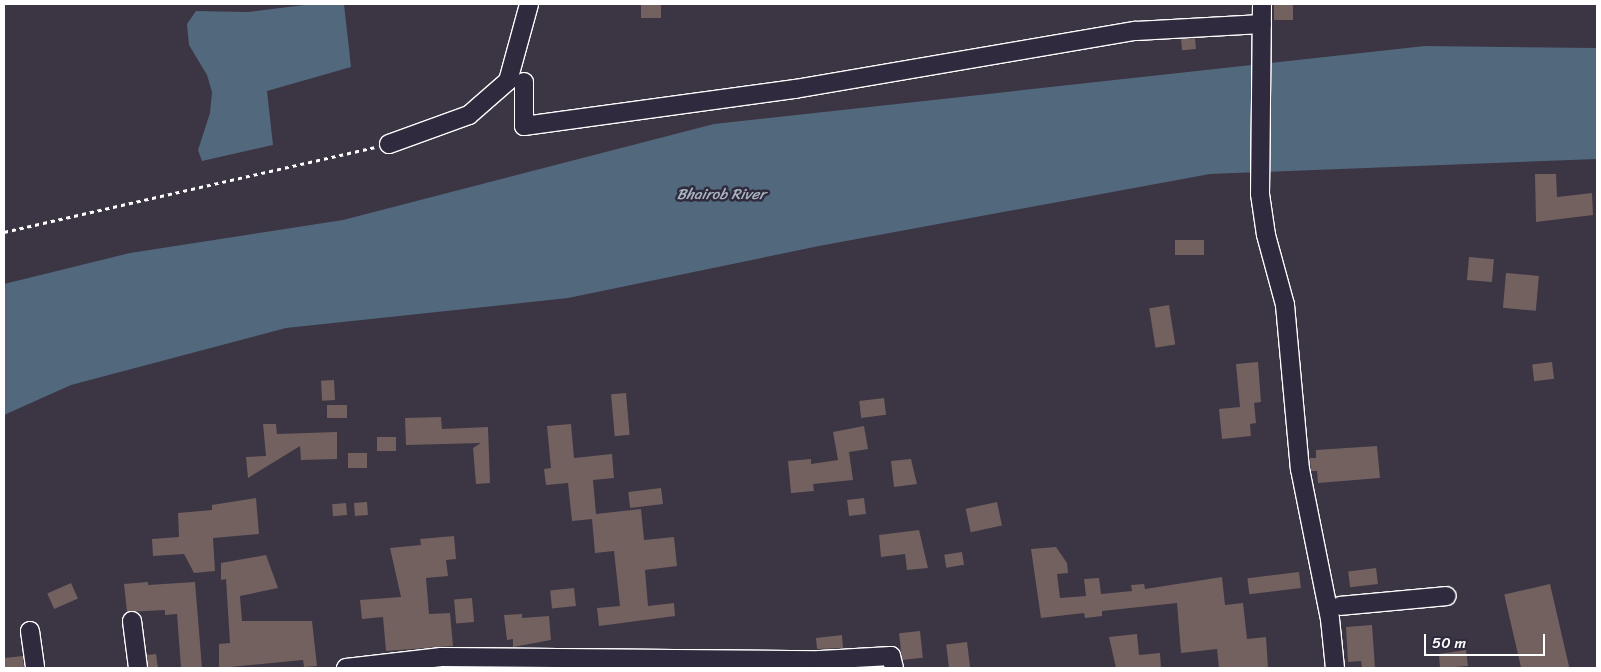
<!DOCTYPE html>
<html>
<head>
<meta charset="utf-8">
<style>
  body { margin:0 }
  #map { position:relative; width:1601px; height:672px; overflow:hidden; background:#3c3544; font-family:Sriracha,sans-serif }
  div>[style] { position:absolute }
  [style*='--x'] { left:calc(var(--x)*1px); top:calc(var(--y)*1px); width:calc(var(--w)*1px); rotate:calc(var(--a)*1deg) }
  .water>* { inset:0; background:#52687d }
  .building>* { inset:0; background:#72615f; transform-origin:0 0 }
  .path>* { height:3px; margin-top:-1.5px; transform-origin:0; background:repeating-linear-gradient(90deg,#fff 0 4px,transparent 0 8px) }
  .roads { filter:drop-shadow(1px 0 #fff) drop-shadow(-1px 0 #fff) drop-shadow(0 1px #fff) drop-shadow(0 -1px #fff) }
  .minor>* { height:18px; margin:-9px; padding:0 9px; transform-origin:9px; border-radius:9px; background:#2f2a3d }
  span { translate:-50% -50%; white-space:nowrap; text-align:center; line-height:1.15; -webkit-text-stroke:5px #2f2a3d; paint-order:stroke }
  .water-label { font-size:15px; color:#a8b4be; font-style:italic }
  .frame { position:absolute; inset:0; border:5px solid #fff; pointer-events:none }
  .scale { position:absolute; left:1424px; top:634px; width:121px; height:22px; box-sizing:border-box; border:2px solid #fff; border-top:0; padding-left:6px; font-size:15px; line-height:18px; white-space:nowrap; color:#fff; -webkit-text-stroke:4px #2f2a3d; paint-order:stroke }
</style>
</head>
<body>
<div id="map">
  <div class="water">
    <div style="clip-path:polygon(312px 4px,344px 4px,351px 67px,267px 91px,273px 145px,202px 161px,198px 150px,210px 113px,212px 92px,207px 75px,189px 45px,187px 24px,196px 11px,248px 12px)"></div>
    <div style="clip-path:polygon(1425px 46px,1597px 48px,1597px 159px,1210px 174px,819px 246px,568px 298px,286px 328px,71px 385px,4px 415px,4px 284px,130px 253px,343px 220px,714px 124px)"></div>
  </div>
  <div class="building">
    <div style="left:641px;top:4px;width:20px;height:14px"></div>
    <div style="left:1274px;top:4px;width:19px;height:16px"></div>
    <div style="left:1195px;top:38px;width:11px;height:14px;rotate:85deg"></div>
    <div style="clip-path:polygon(1535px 174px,1556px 174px,1557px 197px,1592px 193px,1593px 215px,1536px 222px)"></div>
    <div style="left:1175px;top:240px;width:29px;height:15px"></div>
    <div style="left:1469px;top:257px;width:25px;height:23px;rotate:5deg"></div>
    <div style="left:1506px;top:273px;width:33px;height:35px;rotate:5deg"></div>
    <div style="left:1169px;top:305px;width:40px;height:20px;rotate:81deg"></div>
    <div style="clip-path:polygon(1258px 362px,1261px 402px,1254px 403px,1256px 423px,1250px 424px,1251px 436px,1222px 439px,1219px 409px,1240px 407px,1236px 364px)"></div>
    <div style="left:1552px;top:362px;width:17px;height:20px;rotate:83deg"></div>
    <div style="left:334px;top:380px;width:20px;height:13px;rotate:87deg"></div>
    <div style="left:626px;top:393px;width:42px;height:15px;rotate:85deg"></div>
    <div style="left:884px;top:398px;width:17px;height:25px;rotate:83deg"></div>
    <div style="left:347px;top:405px;width:13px;height:20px;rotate:90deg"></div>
    <div style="clip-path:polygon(441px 417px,442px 429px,488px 427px,490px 483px,476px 484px,473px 448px,481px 443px,406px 445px,405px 418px)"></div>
    <div style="clip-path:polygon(263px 424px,276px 424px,277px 434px,337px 432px,337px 459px,301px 460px,300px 446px,248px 478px,246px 457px,266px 456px)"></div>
    <div style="clip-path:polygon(571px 424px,574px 458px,612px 454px,614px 478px,593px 480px,596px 514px,641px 509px,644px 540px,674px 537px,677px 566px,645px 570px,648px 606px,674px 603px,675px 616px,599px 626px,597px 608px,620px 606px,614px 551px,595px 553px,592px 519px,572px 521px,568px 483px,546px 485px,544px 469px,551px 468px,547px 426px)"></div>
    <div style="clip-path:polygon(864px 426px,868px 449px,849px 452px,853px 480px,813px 484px,814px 491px,791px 493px,788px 461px,811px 459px,811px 464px,838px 460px,833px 432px)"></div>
    <div style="left:377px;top:437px;width:19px;height:14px"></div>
    <div style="clip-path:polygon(1377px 446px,1380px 478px,1318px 483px,1317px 471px,1311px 471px,1310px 458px,1316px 458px,1316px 450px)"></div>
    <div style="left:348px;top:453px;width:19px;height:15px"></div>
    <div style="clip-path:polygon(911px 459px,917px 484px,894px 487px,891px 461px)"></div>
    <div style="left:661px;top:488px;width:16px;height:33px;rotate:83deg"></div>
    <div style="clip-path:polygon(256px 498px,259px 534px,213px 538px,215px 571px,194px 573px,184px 554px,153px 556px,152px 539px,179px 537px,178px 513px,212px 510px,212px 505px)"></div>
    <div style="left:864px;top:498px;width:16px;height:17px;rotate:83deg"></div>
    <div style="left:367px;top:502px;width:13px;height:13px;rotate:86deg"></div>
    <div style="left:997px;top:502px;width:24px;height:32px;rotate:78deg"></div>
    <div style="left:346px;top:503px;width:12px;height:14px;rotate:85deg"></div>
    <div style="clip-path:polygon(919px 530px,928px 568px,907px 570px,905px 554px,881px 557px,879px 535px)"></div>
    <div style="clip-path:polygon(454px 536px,456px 559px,446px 560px,448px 576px,426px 578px,429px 614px,450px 613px,453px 646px,386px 651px,383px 617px,362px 619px,360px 600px,401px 597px,390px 548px,421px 545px,420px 539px)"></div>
    <div style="clip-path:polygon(1056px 547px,1067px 563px,1068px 573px,1057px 574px,1060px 598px,1086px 596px,1084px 579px,1099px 578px,1101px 594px,1132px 591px,1131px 585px,1144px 584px,1145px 589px,1222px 577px,1225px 605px,1243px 603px,1247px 639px,1266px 637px,1268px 668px,1219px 668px,1217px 649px,1181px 653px,1177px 603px,1102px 611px,1102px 616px,1085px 618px,1084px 613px,1041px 618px,1031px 549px)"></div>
    <div style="left:962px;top:552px;width:13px;height:18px;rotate:81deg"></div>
    <div style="clip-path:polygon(266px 555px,278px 588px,240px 596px,242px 621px,312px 621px,317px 666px,304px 667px,303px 660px,219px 668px,219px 644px,230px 643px,226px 579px,221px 580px,221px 563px)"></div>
    <div style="left:1376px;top:568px;width:16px;height:28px;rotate:83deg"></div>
    <div style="left:1299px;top:572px;width:16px;height:52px;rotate:83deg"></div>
    <div style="clip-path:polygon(148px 582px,148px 585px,195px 582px,202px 668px,181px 668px,177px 614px,165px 615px,165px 610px,127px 612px,124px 584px)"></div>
    <div style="left:71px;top:583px;width:17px;height:26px;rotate:66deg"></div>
    <div style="left:1550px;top:584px;width:86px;height:47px;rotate:77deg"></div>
    <div style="left:574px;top:588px;width:18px;height:24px;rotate:84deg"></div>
    <div style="left:472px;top:598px;width:24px;height:18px;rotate:85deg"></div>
    <div style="clip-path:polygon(522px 614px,522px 618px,549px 616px,551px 640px,513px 647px,513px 639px,507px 640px,504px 615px)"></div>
    <div style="clip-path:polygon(1372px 625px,1375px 668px,1362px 668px,1361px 661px,1348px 662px,1346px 627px)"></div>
    <div style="left:920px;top:631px;width:27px;height:21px;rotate:84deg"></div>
    <div style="clip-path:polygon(1137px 634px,1139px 655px,1160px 653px,1161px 668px,1116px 668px,1109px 637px)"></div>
    <div style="clip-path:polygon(842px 635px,843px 648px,817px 649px,816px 638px)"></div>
    <div style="left:967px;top:642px;width:26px;height:21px;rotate:83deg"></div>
    <div style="clip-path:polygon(1466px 650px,1468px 666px,1440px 668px,1439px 654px)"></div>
    <div style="clip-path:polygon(156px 654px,158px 668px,148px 668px,147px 655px)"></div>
    <div style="clip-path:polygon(23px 656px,24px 668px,4px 668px,4px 658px)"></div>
  </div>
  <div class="path">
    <div style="--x:4;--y:232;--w:380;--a:-12.9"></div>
  </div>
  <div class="roads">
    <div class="minor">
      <div style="--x:1262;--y:4;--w:190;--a:90.6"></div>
      <div style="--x:1260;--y:194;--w:41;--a:81.7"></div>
      <div style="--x:1266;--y:235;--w:73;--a:74.8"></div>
      <div style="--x:1285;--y:305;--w:165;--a:84.8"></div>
      <div style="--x:1300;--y:469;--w:153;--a:78.7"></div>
      <div style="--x:1330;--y:619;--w:49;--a:84.2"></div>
      <div style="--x:524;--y:82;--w:44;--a:90"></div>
      <div style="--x:524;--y:126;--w:274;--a:-7.8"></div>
      <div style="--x:795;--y:89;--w:346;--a:-9.7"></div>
      <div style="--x:1136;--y:31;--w:126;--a:-3.2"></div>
      <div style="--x:389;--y:144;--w:85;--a:-19.9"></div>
      <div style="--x:469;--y:115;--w:52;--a:-41.1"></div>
      <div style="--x:508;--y:81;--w:80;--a:-74.7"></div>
      <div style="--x:1340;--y:606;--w:107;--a:-5.3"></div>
      <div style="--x:132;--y:621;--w:47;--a:82.7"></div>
      <div style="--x:30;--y:631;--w:37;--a:82"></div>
      <div style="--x:346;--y:668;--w:96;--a:-6.6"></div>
      <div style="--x:441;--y:657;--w:379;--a:0.5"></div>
      <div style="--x:821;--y:668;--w:8;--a:-97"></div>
      <div style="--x:820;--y:660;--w:71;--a:-3.2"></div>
      <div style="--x:891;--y:656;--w:12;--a:76"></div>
    </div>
  </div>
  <div class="water-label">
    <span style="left:721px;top:195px">Bhairob River</span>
  </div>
  <div class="frame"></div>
  <div class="scale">50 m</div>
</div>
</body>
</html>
